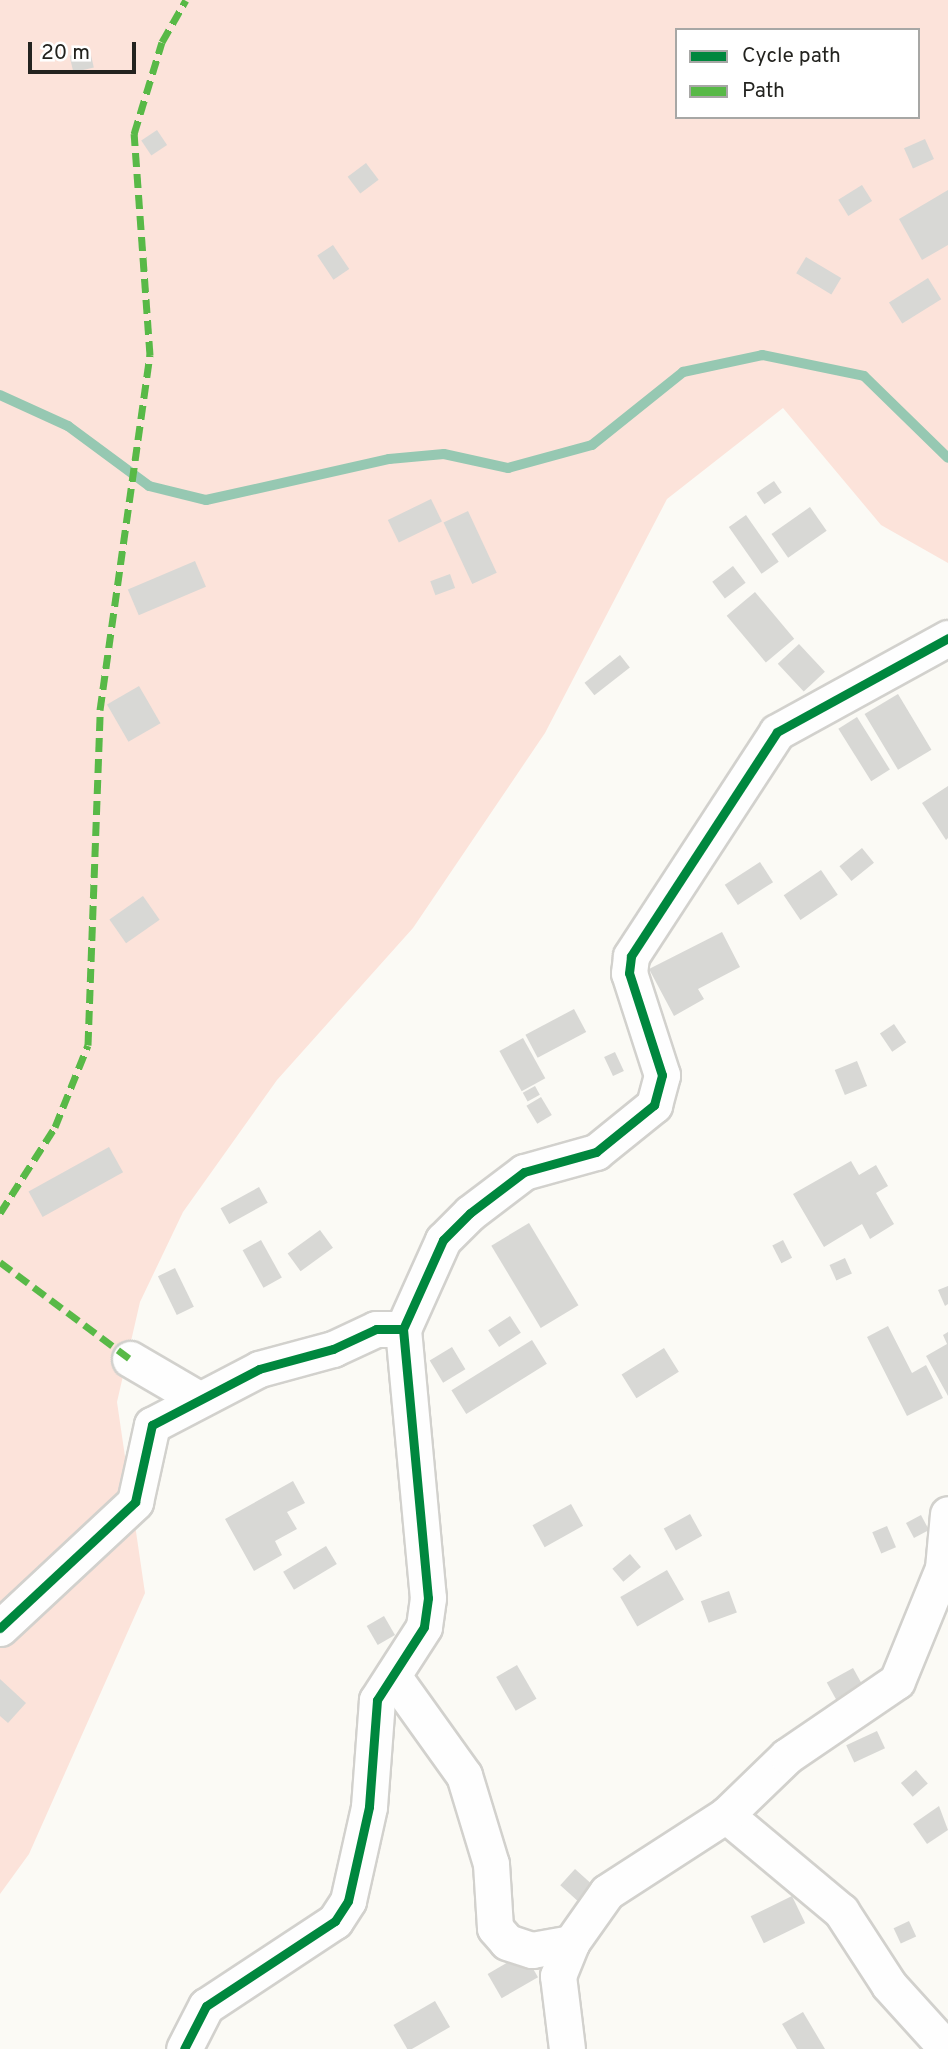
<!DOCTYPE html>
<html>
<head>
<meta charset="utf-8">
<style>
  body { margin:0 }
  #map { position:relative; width:948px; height:2049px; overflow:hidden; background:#fbfaf5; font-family:Overpass,sans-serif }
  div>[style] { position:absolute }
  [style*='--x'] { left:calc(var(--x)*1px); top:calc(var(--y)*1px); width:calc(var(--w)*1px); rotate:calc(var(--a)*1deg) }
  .green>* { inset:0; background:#fce3da }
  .stream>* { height:10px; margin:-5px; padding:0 5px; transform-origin:5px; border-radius:5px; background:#96c8b2 }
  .building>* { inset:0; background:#d8d8d5; transform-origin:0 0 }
  .roads { filter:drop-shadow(2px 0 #d2d1cd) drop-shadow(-2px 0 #d2d1cd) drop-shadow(0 2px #d2d1cd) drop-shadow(0 -2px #d2d1cd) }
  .street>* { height:35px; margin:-17.5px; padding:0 17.5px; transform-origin:17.5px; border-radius:17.5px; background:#fefefe }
  .quiet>* { height:7px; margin-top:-3.5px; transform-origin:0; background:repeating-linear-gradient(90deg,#58b947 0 14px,transparent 0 21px) }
  .cycleway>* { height:9px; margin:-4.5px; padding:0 4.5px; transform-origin:4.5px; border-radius:4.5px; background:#00873e }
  span { translate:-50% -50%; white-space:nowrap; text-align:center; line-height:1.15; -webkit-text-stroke:7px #fff; paint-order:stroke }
  .legend { position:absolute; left:675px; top:28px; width:245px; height:91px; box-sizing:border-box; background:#fff; border:2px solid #a7a7a5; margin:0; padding:9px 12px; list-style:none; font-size:21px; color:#23231f }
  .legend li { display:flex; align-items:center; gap:14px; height:35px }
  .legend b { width:35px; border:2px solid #a7a7a5 }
  .scale { position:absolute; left:28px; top:42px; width:108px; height:32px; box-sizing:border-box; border:4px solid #23231f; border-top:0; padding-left:9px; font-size:21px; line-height:24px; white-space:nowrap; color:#23231f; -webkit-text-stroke:5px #fff; paint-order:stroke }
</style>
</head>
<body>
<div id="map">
  <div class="green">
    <div style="clip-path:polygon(evenodd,0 0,948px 0,948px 563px,881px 525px,783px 408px,667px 499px,545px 733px,413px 928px,277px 1080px,183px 1212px,140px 1302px,117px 1402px,145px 1593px,29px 1854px,0 1894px,0 0,677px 30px,918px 30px,918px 117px,677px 117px,677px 30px)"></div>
  </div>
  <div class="stream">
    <div style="--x:0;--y:395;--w:75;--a:24.5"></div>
    <div style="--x:68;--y:426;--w:101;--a:36.5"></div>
    <div style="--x:149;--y:486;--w:59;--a:13.8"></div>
    <div style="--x:206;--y:500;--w:188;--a:-12.6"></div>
    <div style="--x:389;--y:459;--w:55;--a:-5.2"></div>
    <div style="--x:444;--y:454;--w:66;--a:12.3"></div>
    <div style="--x:508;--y:468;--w:87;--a:-15.3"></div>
    <div style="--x:592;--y:445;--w:117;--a:-38.7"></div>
    <div style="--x:683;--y:372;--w:81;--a:-12.1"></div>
    <div style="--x:762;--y:355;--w:104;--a:11.6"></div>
    <div style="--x:864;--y:376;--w:117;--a:44.3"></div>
  </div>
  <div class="building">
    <div style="left:90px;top:51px;width:17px;height:21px;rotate:77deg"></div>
    <div style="left:157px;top:130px;width:18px;height:19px;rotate:56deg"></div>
    <div style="left:925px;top:139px;width:22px;height:23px;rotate:66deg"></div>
    <div style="left:366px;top:163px;width:21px;height:23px;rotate:53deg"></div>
    <div style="left:862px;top:185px;width:19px;height:28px;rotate:58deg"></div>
    <div style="clip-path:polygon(948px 190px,948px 245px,922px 260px,899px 219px)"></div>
    <div style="left:333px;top:245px;width:29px;height:19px;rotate:56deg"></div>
    <div style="left:806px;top:257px;width:41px;height:19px;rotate:31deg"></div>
    <div style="left:928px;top:278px;width:25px;height:46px;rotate:58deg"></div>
    <div style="left:774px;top:481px;width:14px;height:21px;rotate:56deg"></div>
    <div style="left:431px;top:499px;width:25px;height:48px;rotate:64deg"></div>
    <div style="left:810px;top:507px;width:29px;height:47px;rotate:55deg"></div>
    <div style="left:468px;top:511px;width:68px;height:27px;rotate:65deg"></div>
    <div style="left:746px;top:515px;width:57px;height:21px;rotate:55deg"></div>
    <div style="left:195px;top:561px;width:28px;height:73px;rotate:67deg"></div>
    <div style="left:733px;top:566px;width:21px;height:26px;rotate:53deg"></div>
    <div style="left:450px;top:574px;width:15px;height:21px;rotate:70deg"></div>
    <div style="left:755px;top:592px;width:61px;height:37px;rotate:50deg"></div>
    <div style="left:799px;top:644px;width:38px;height:29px;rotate:47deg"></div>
    <div style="left:620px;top:655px;width:16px;height:45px;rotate:52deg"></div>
    <div style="left:139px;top:686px;width:43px;height:37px;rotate:60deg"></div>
    <div style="left:898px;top:694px;width:65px;height:39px;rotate:59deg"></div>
    <div style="left:857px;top:717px;width:62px;height:22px;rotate:58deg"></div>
    <div style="clip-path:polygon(948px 786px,948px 838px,946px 840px,922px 803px)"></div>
    <div style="left:862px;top:848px;width:19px;height:29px;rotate:51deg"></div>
    <div style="left:760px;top:862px;width:24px;height:42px;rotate:57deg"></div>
    <div style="left:821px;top:870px;width:30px;height:45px;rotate:56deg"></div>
    <div style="left:143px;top:896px;width:29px;height:41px;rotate:55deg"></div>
    <div style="clip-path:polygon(722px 932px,740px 967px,698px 989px,704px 999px,674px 1016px,649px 969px)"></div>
    <div style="left:574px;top:1009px;width:26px;height:55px;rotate:62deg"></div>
    <div style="left:894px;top:1024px;width:22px;height:17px;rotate:56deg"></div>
    <div style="left:523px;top:1038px;width:46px;height:27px;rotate:61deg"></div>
    <div style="left:615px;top:1052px;width:21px;height:12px;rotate:65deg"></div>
    <div style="left:857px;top:1061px;width:27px;height:24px;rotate:68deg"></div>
    <div style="left:535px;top:1086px;width:10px;height:14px;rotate:61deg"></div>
    <div style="left:541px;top:1097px;width:21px;height:17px;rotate:59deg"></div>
    <div style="left:109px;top:1147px;width:29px;height:92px;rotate:61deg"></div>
    <div style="clip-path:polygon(851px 1161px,859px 1175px,876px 1165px,888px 1186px,876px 1193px,894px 1224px,870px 1239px,862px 1224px,824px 1247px,793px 1194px)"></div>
    <div style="left:259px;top:1187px;width:18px;height:44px;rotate:61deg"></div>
    <div style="left:529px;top:1223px;width:96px;height:44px;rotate:59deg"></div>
    <div style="left:320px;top:1230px;width:22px;height:40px;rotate:54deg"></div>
    <div style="left:261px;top:1240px;width:43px;height:21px;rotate:61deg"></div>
    <div style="left:783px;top:1240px;width:20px;height:12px;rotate:63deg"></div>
    <div style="left:845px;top:1258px;width:17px;height:17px;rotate:66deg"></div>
    <div style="left:175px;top:1268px;width:43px;height:19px;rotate:64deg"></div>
    <div style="clip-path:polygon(948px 1286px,948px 1304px,945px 1306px,938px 1290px)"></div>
    <div style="left:510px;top:1316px;width:20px;height:26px;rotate:57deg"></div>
    <div style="clip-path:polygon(888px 1326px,912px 1373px,926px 1365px,943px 1398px,907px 1416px,867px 1337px)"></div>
    <div style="clip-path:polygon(948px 1332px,948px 1396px,926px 1356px,947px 1344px,943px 1335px)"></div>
    <div style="left:532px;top:1340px;width:28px;height:95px;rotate:58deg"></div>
    <div style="left:452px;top:1347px;width:26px;height:26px;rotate:59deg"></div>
    <div style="left:664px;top:1348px;width:28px;height:50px;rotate:58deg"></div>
    <div style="clip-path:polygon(293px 1481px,305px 1503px,287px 1512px,297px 1529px,275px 1541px,282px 1555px,254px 1571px,225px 1519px)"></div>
    <div style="left:571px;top:1504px;width:25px;height:44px;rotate:61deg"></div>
    <div style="left:690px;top:1514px;width:25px;height:30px;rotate:61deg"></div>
    <div style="left:921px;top:1515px;width:17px;height:17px;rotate:62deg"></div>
    <div style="left:887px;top:1526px;width:23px;height:16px;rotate:67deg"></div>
    <div style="left:326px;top:1546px;width:21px;height:50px;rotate:59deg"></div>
    <div style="left:630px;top:1554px;width:17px;height:23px;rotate:50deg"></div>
    <div style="left:667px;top:1570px;width:34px;height:54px;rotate:60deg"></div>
    <div style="left:729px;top:1591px;width:23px;height:30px;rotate:70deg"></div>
    <div style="left:384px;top:1616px;width:22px;height:20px;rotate:60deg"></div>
    <div style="left:517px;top:1665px;width:39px;height:24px;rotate:60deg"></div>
    <div style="left:853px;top:1668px;width:29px;height:30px;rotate:61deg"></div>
    <div style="clip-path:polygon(0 1679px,26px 1703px,8px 1723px,0 1716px)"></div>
    <div style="left:877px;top:1731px;width:19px;height:34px;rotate:65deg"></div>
    <div style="left:916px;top:1770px;width:18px;height:20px;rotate:49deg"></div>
    <div style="clip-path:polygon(939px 1806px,948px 1830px,927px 1844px,913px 1824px)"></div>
    <div style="left:575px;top:1869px;width:28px;height:22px;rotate:42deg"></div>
    <div style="left:792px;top:1896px;width:30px;height:46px;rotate:64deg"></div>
    <div style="left:909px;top:1921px;width:17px;height:17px;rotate:65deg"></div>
    <div style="left:524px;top:1953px;width:28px;height:42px;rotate:60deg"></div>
    <div style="left:435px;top:2001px;width:30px;height:48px;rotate:60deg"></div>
    <div style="clip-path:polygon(803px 2012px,825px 2049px,797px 2049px,782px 2024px)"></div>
  </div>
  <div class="roads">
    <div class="street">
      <div style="--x:403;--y:1329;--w:98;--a:-65.8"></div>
      <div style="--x:443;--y:1240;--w:38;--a:-45"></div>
      <div style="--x:470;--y:1213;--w:68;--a:-37.2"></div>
      <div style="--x:524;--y:1172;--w:75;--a:-15.5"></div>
      <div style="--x:596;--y:1152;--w:75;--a:-39"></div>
      <div style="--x:654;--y:1105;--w:31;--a:-75"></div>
      <div style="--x:662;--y:1075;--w:107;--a:-107.9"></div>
      <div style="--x:629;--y:973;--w:17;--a:-83"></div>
      <div style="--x:631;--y:956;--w:267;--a:-56.9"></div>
      <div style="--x:777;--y:732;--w:195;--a:-28.8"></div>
      <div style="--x:130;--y:1359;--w:75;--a:30.3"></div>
      <div style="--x:0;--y:1628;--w:185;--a:-43"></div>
      <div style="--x:135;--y:1502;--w:79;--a:-77.6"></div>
      <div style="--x:152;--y:1425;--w:121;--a:-27.6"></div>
      <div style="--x:259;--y:1369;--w:77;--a:-15.1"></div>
      <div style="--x:333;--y:1349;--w:47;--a:-24.9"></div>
      <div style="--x:376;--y:1329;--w:27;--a:0"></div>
      <div style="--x:403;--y:1329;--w:270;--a:84.7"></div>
      <div style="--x:428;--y:1598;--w:29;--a:98"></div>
      <div style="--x:424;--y:1627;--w:87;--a:122.8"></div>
      <div style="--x:377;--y:1700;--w:107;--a:94.3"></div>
      <div style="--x:369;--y:1807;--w:96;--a:102.6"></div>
      <div style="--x:348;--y:1901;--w:24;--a:123"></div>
      <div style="--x:335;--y:1921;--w:154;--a:146.6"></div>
      <div style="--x:206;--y:2006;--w:48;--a:117.1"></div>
      <div style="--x:393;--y:1676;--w:122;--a:54.4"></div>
      <div style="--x:464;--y:1775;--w:93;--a:73.1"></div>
      <div style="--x:491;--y:1864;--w:64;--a:86.4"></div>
      <div style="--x:495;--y:1928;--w:18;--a:49"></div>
      <div style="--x:507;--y:1942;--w:26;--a:18"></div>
      <div style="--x:532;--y:1950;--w:40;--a:-10"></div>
      <div style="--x:726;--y:1815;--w:150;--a:39.9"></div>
      <div style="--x:841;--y:1911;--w:88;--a:57"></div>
      <div style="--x:889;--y:1985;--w:86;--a:47.8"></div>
      <div style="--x:567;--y:2049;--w:74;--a:-97"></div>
      <div style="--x:558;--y:1976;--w:35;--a:-68"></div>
      <div style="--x:571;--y:1943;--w:62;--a:-54.8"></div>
      <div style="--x:607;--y:1892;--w:142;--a:-32.9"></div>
      <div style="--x:726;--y:1815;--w:85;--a:-44"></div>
      <div style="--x:787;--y:1756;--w:133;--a:-34.3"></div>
      <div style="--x:897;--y:1681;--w:122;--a:-67.8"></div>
      <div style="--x:943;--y:1568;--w:54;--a:-84.7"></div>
    </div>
  </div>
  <div class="quiet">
    <div style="--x:0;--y:1213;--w:102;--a:-57.4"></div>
    <div style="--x:55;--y:1127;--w:88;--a:-68.1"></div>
    <div style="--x:88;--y:1045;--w:335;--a:-87.9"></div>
    <div style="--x:100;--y:710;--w:359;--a:-82"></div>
    <div style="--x:150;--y:355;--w:222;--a:-94.1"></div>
    <div style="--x:134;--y:134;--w:96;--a:-73.1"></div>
    <div style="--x:162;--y:42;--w:48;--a:-60.3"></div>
    <div style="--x:0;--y:1262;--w:162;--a:36.7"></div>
  </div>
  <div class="cycleway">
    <div style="--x:403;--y:1329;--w:98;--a:-65.8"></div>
    <div style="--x:443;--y:1240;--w:38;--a:-45"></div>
    <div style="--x:470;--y:1213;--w:68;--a:-37.2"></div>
    <div style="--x:524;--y:1172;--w:75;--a:-15.5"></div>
    <div style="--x:596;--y:1152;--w:75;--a:-39"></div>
    <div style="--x:654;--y:1105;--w:31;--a:-75"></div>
    <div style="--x:662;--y:1075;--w:107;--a:-107.9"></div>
    <div style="--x:629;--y:973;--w:17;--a:-83"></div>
    <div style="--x:631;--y:956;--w:267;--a:-56.9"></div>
    <div style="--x:777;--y:732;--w:195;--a:-28.8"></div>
    <div style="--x:0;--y:1628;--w:185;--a:-43"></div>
    <div style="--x:135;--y:1502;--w:79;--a:-77.6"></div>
    <div style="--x:152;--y:1425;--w:121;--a:-27.6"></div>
    <div style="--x:259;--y:1369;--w:77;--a:-15.1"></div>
    <div style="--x:333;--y:1349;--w:47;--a:-24.9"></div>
    <div style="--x:376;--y:1329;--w:27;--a:0"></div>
    <div style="--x:403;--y:1329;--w:270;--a:84.7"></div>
    <div style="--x:428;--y:1598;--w:29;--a:98"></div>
    <div style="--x:424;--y:1627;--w:87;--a:122.8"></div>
    <div style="--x:377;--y:1700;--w:107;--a:94.3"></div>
    <div style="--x:369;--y:1807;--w:96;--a:102.6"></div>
    <div style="--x:348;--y:1901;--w:24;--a:123"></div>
    <div style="--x:335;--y:1921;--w:154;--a:146.6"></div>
    <div style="--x:206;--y:2006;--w:48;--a:117.1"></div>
  </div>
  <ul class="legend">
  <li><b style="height:9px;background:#00873e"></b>Cycle path</li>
  <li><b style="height:9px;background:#58b947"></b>Path</li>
  </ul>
  <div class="scale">20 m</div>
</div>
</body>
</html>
